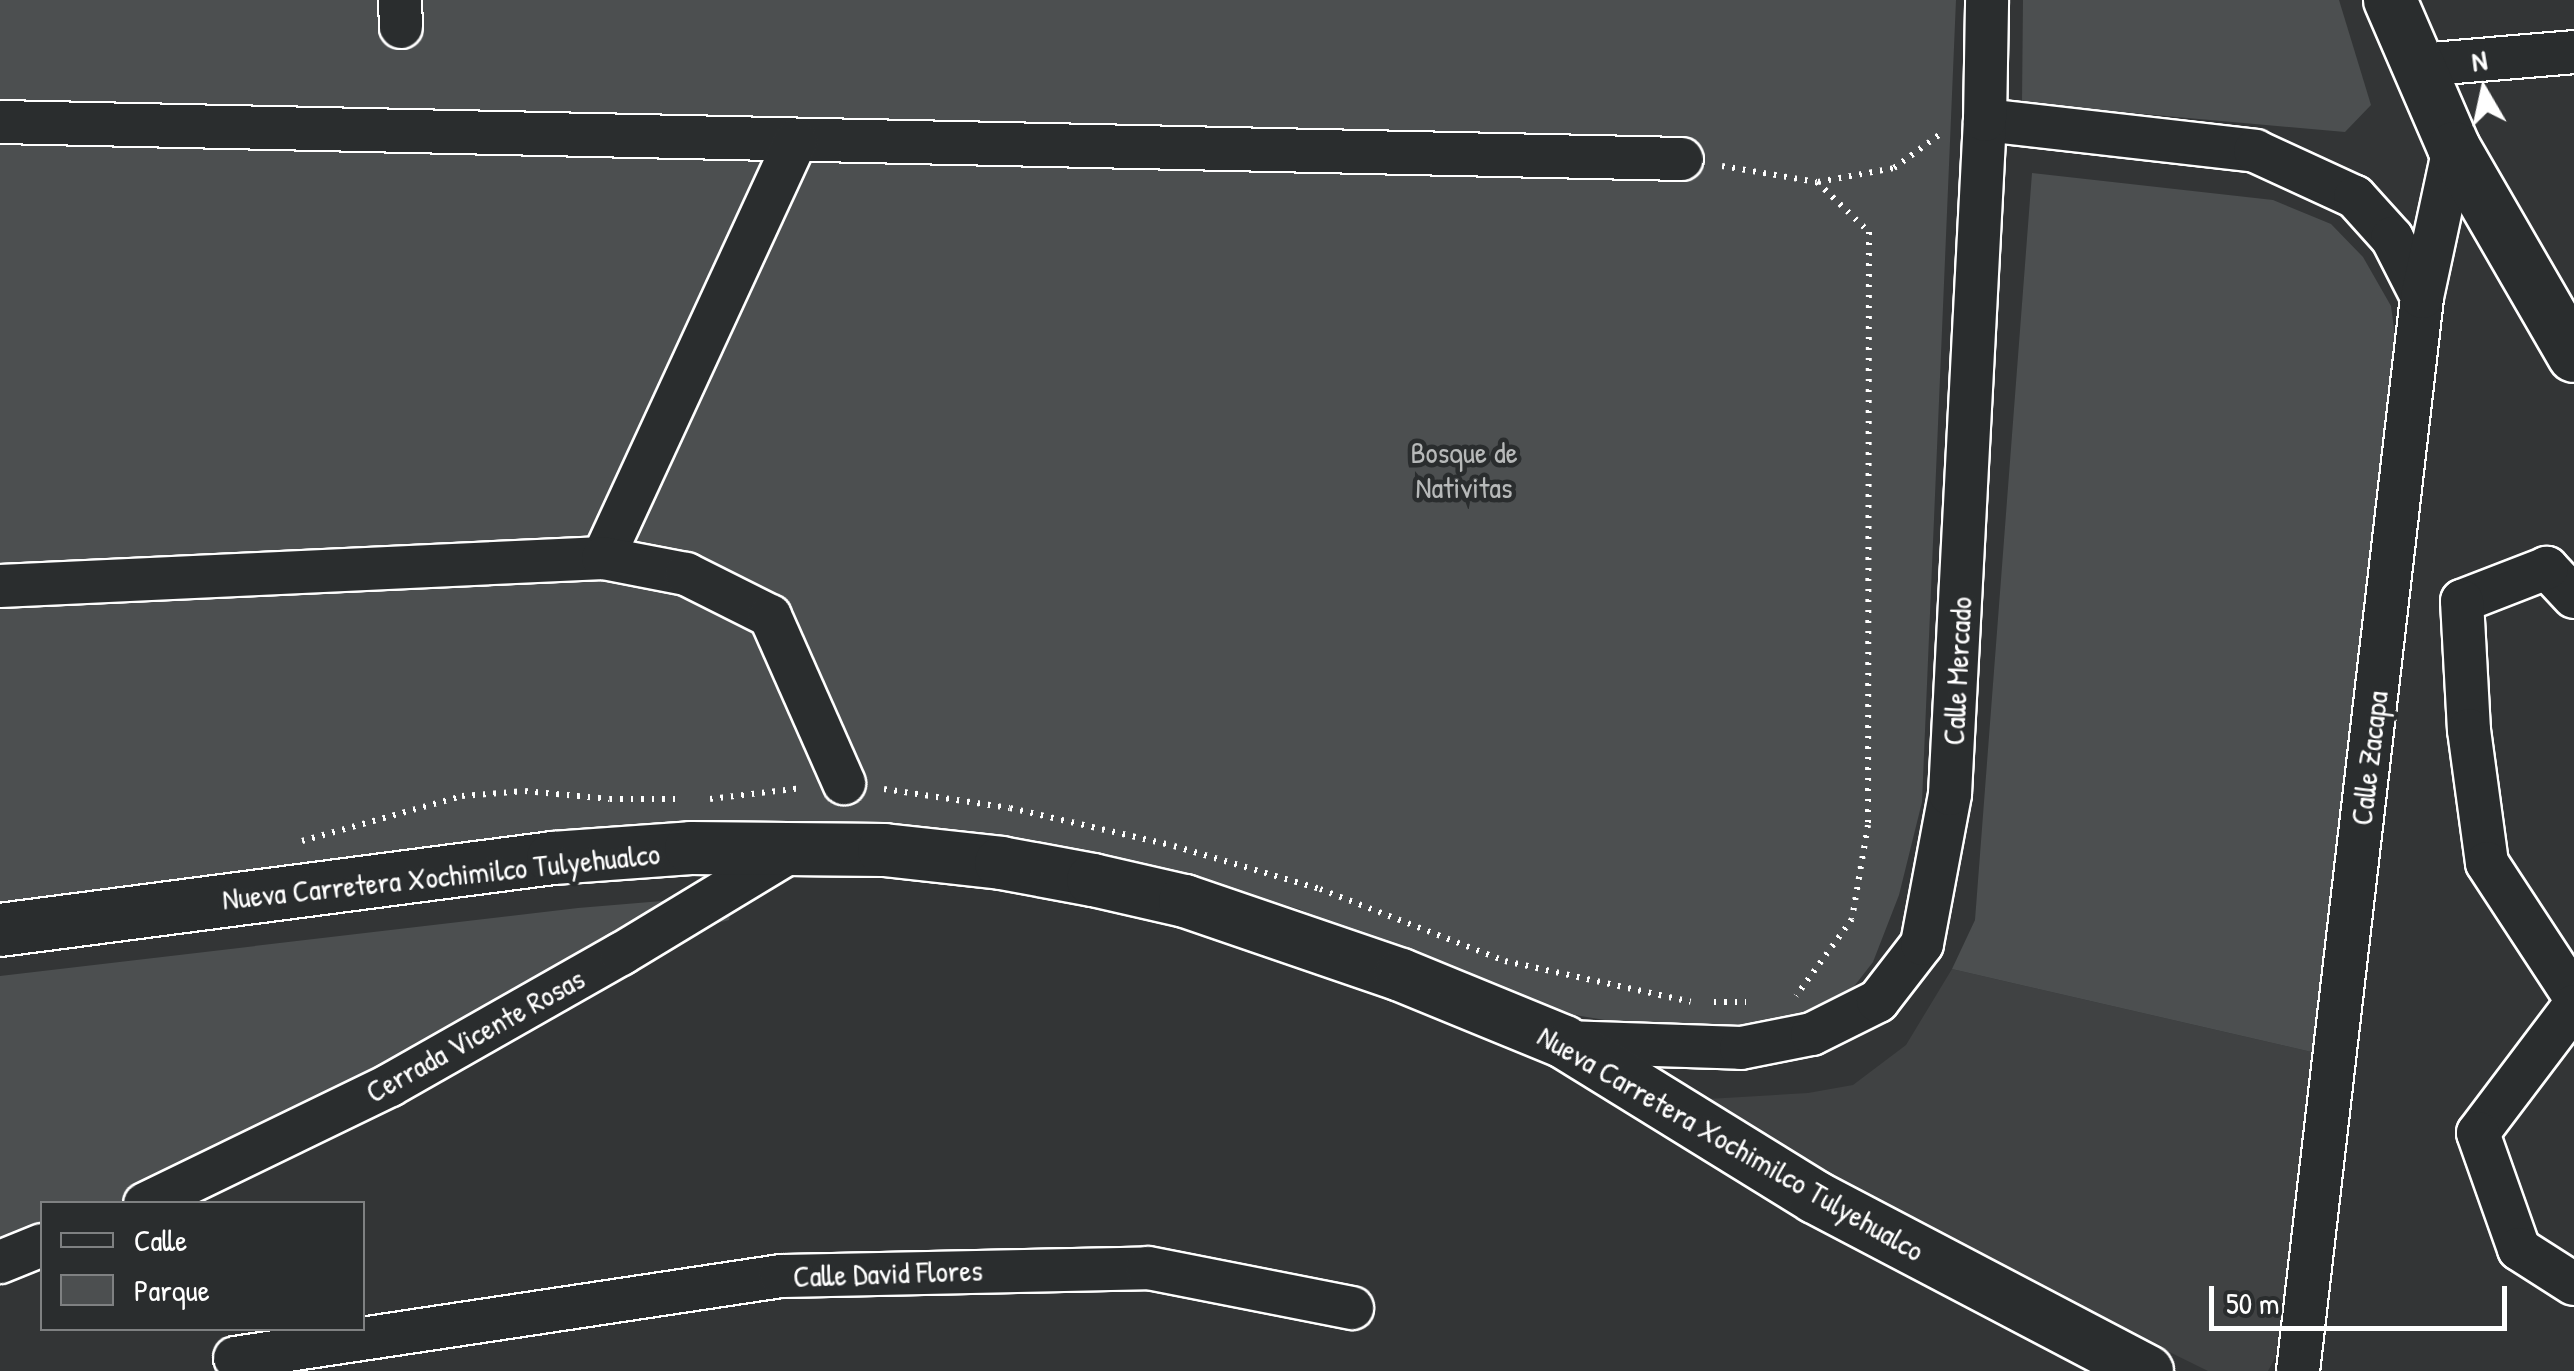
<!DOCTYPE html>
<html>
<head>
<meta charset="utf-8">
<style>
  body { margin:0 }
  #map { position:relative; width:2574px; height:1371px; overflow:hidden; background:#333536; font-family:"Patrick Hand",sans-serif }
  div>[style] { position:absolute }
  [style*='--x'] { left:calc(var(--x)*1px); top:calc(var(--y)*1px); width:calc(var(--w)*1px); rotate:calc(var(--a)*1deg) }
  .built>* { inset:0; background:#404243 }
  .green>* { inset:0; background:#4c4f50 }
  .path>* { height:6px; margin-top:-3px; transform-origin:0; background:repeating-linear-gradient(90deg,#fff 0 2.5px,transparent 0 10.5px) }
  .roads { filter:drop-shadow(2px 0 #fff) drop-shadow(-2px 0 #fff) drop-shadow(0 2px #fff) drop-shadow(0 -2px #fff) }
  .minor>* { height:42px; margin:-21px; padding:0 21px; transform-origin:21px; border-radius:21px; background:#2a2d2e }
  .major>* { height:52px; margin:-26px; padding:0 26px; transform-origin:26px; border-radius:26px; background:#2a2d2e }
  span { translate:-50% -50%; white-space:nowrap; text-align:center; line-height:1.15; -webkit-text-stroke:9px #2a2d2e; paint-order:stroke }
  .park-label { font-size:30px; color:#b7b9b9 }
  .street-label { font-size:30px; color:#fff }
  .legend { position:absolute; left:40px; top:1201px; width:325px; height:130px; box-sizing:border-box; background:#2a2d2e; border:2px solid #7f8182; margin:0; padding:12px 18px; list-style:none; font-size:30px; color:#fff }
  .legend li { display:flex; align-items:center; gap:20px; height:50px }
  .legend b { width:50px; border:2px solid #7f8182 }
  .north { position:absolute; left:2434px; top:40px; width:100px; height:100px; -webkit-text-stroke:8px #2a2d2e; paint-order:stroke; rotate:351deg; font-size:28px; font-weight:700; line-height:40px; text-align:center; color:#fff }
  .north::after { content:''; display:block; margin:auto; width:35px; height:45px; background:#fff; clip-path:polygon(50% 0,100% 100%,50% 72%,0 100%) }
  .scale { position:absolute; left:2209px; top:1286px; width:298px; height:45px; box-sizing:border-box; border:5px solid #fff; border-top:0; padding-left:12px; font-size:30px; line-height:35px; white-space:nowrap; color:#fff; -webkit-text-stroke:8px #2a2d2e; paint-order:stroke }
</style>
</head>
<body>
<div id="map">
  <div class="built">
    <div style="clip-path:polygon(1952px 969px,2316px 1053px,2276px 1356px,2268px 1371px,2208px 1371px,1840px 1190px,1702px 1112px,1708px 1099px,1808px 1093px,1853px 1085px,1906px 1045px)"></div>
  </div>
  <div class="green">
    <div style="clip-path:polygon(0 0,1956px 0,1922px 802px,1899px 895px,1873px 962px,1838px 1007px,1765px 1026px,1682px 1033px,1557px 1012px,1468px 985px,1299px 909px,1125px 861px,899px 823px,834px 823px,0 919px)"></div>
    <div style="clip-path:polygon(2023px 0,2339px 0,2371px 105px,2345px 132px,2022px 103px)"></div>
    <div style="clip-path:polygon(2032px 173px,2273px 200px,2331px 224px,2363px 257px,2391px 306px,2396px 344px,2316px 1053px,1952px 969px,1975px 920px)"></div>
    <div style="clip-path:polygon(734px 895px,729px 920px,686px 931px,163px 1203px,42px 1204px,42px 1245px,0 1257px,0 976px,578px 908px)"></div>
  </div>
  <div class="path">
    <div style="--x:1722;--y:166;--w:96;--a:9.6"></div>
    <div style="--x:1817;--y:182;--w:72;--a:43.9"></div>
    <div style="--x:1869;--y:232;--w:593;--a:90.1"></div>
    <div style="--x:1868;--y:825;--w:95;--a:99.7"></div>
    <div style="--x:1852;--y:919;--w:95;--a:126"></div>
    <div style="--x:1818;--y:182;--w:77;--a:-10.4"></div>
    <div style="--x:1894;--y:168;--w:61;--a:-36.3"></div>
    <div style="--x:884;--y:789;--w:127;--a:8.6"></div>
    <div style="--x:1010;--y:808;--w:168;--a:13"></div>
    <div style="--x:1174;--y:846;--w:152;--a:16.4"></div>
    <div style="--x:1320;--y:889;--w:199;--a:21.3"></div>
    <div style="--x:1505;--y:961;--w:190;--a:12.4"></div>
    <div style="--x:710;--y:799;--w:93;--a:-6.8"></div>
    <div style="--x:302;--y:841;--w:166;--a:-15.7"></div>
    <div style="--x:462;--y:796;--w:63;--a:-4.5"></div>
    <div style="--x:525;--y:791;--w:85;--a:5.4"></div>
    <div style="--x:610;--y:799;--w:73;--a:0"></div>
    <div style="--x:1714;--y:1002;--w:32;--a:0"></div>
  </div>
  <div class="roads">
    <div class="minor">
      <div style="--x:400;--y:0;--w:27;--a:88"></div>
      <div style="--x:2420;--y:65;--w:155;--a:-4.8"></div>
      <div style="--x:1985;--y:120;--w:272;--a:6.5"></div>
      <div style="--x:2255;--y:151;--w:110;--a:24.7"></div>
      <div style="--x:2355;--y:197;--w:55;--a:47.9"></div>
      <div style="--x:2392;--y:238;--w:66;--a:63"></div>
      <div style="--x:0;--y:122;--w:1682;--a:1.26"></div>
      <div style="--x:603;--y:558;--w:459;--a:-65.2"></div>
      <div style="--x:0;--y:586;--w:604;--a:-2.66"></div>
      <div style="--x:603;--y:558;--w:85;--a:10.9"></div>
      <div style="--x:686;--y:574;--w:94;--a:26.6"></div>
      <div style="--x:770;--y:616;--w:183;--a:66.1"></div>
      <div style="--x:2574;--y:597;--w:40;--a:-133"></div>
      <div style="--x:2547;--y:568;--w:91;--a:158.8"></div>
      <div style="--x:2462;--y:601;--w:129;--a:86.9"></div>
      <div style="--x:2469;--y:730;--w:134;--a:82.3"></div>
      <div style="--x:2487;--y:863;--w:159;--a:56.8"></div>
      <div style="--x:2574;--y:1006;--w:159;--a:127.1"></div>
      <div style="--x:2478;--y:1133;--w:123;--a:70.5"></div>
      <div style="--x:2519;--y:1249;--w:65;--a:32.5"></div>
      <div style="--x:1564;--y:1042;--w:177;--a:1.9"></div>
      <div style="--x:1741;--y:1048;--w:72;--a:-11.2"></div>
      <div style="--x:1812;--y:1034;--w:74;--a:-26.6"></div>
      <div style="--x:1878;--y:1001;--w:72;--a:-52.3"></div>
      <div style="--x:1922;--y:944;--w:153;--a:-79.4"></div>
      <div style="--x:1950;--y:794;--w:675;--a:-87.03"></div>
      <div style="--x:1985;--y:120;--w:120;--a:-89"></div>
      <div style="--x:145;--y:1204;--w:272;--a:-25.9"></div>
      <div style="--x:390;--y:1085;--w:266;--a:-29.6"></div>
      <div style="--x:621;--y:954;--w:205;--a:-31.2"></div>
      <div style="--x:0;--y:1262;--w:45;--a:-22"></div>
      <div style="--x:235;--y:1358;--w:552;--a:-8.54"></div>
      <div style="--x:781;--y:1276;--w:367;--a:-1.2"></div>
      <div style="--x:1148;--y:1268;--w:208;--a:11.1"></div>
      <div style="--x:2298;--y:1371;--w:1081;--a:-83.41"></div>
      <div style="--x:2422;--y:297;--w:152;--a:-77.9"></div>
    </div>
    <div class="major">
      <div style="--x:2390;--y:0;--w:161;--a:66.6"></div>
      <div style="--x:2454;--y:148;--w:240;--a:60"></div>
      <div style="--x:0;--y:930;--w:558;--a:-7.42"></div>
      <div style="--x:553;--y:858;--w:138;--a:-4.1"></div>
      <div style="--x:691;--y:848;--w:193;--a:0.6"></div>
      <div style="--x:884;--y:850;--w:118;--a:6.3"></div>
      <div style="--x:1001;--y:863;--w:94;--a:10.5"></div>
      <div style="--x:1093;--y:880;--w:94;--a:12.9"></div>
      <div style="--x:1185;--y:901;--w:228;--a:18.9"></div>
      <div style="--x:1401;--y:975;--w:176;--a:22.3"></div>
      <div style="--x:1564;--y:1042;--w:295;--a:31.7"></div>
      <div style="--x:1815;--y:1197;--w:375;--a:27.7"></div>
    </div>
  </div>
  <div class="park-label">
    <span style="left:1464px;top:469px">Bosque de<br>Nativitas</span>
  </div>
  <div class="street-label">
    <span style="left:1957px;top:671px;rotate:-87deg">Calle Mercado</span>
    <span style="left:2369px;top:758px;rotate:-83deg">Calle Zacapa</span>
    <span style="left:441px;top:876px;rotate:-6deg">Nueva Carretera Xochimilco Tulyehualco</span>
    <span style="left:475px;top:1035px;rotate:-29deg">Cerrada Vicente Rosas</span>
    <span style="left:1731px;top:1143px;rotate:30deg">Nueva Carretera Xochimilco Tulyehualco</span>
    <span style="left:888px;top:1273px;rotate:-2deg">Calle David Flores</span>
  </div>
  <ul class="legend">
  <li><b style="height:12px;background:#2a2d2e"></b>Calle</li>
  <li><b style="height:28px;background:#4c4f50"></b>Parque</li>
  </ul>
  <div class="north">N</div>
  <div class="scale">50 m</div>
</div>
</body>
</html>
